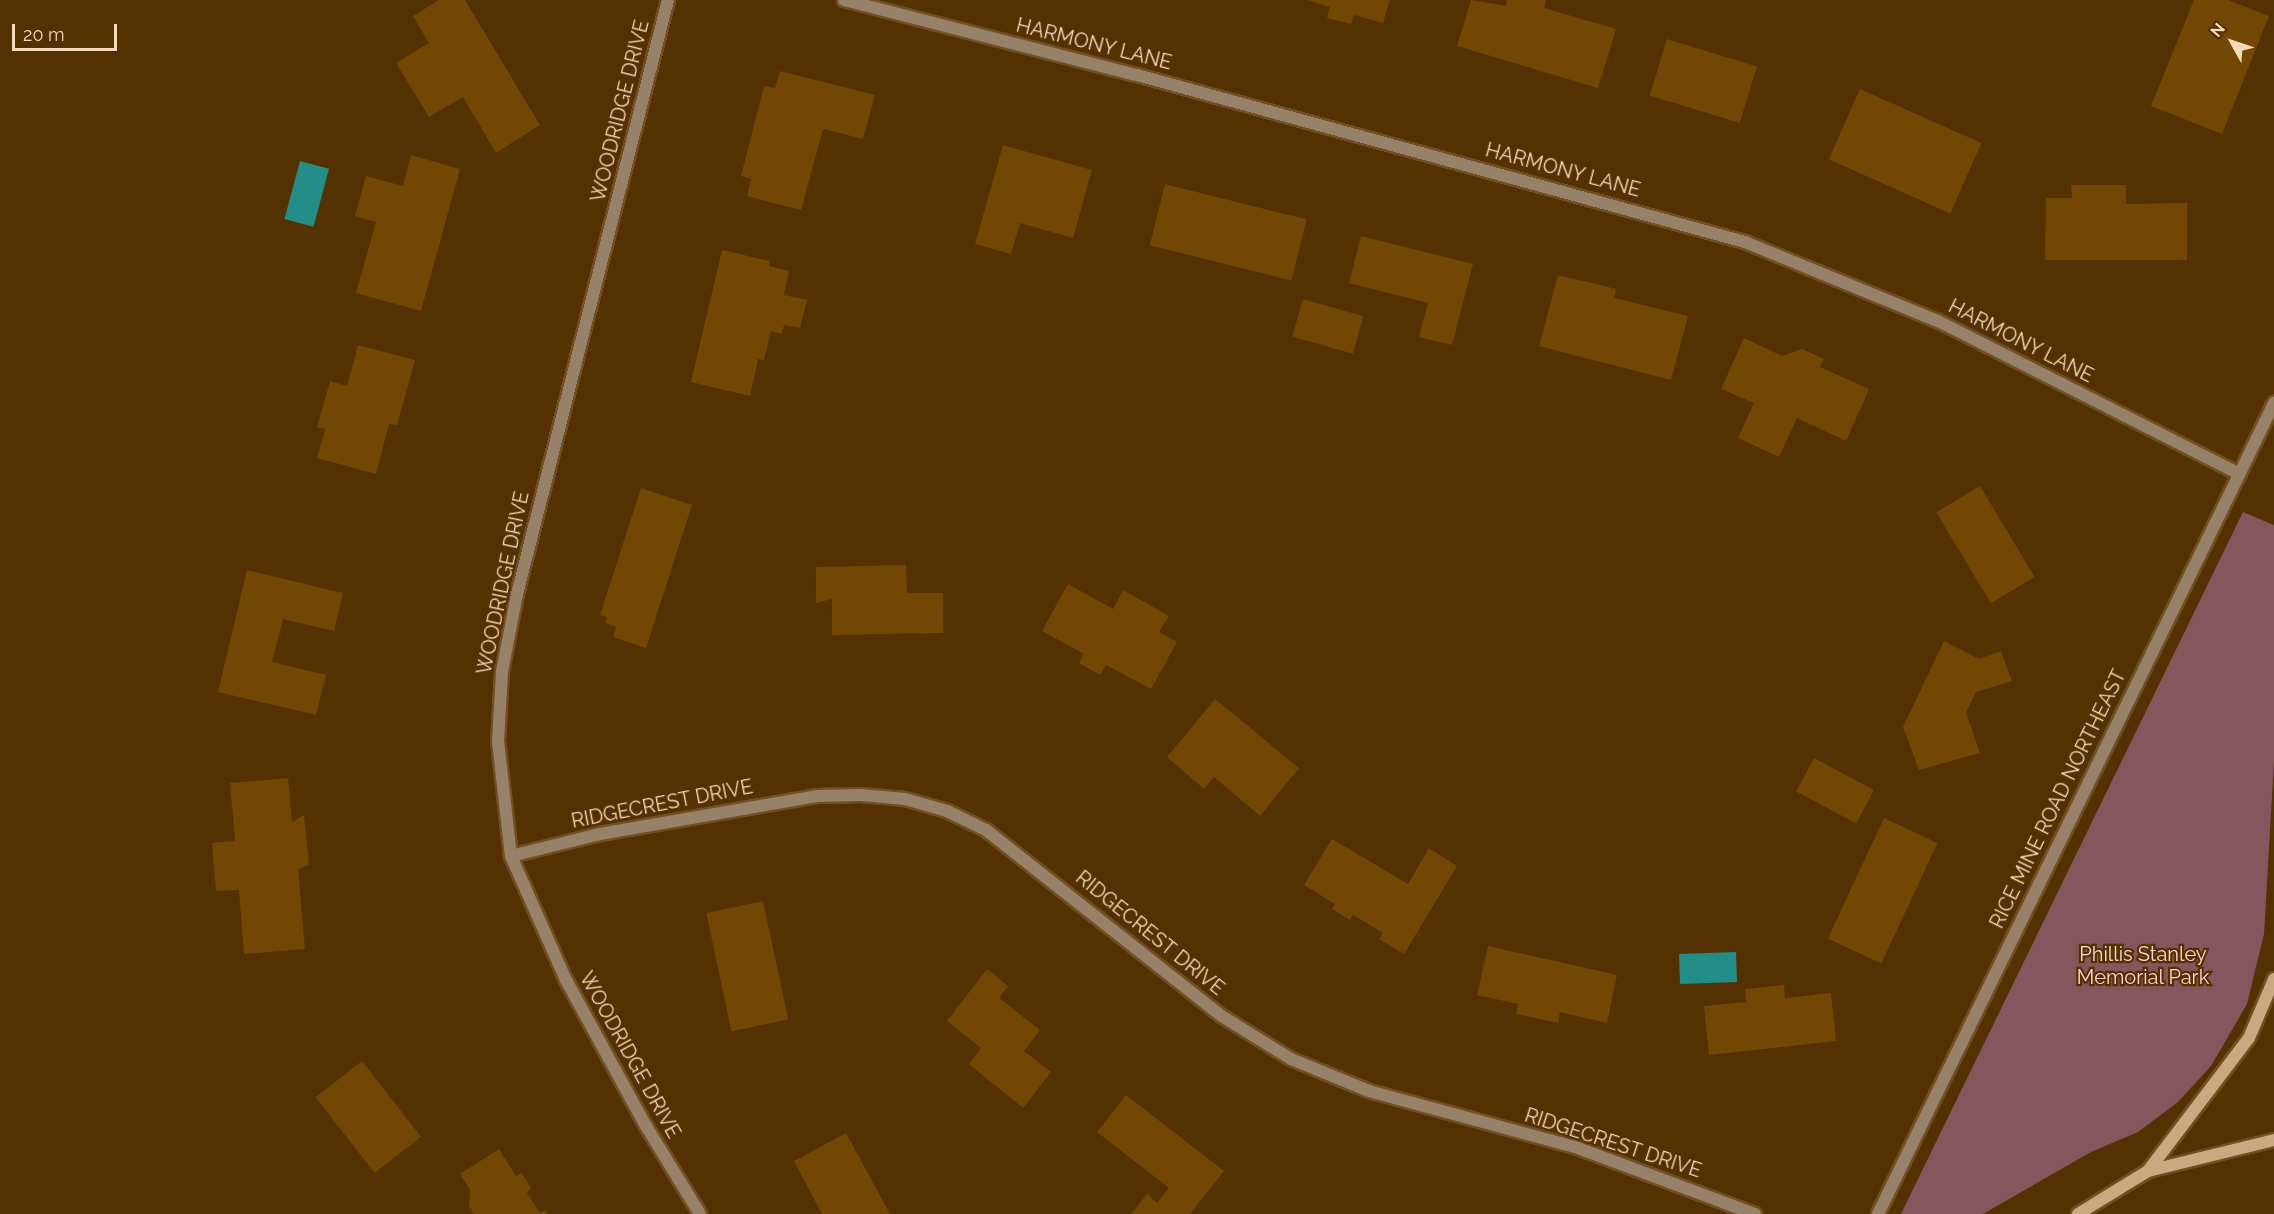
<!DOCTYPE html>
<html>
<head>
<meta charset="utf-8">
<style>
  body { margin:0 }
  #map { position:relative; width:2274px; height:1214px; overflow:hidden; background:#543100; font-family:Raleway,sans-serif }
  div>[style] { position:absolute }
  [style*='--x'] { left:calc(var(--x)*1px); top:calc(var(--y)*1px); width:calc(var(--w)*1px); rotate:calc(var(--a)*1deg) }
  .green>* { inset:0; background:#85565e }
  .water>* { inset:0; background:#228e87; transform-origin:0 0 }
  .building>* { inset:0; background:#724603; transform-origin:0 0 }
  .roads { filter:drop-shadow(2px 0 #714f22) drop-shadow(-2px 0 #714f22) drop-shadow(0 2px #714f22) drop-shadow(0 -2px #714f22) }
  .minor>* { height:12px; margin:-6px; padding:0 6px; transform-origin:6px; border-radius:6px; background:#978169 }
  .secondary>* { height:12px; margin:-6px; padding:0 6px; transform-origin:6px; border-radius:6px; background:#cca881 }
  span { translate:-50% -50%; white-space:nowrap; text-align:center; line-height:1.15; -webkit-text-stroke:4.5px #543100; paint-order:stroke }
  .street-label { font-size:20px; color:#f5d9bc }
  .park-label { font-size:20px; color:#fed2d8 }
  .north { position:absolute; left:2202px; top:12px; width:60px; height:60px; -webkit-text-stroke:4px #543100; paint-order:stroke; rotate:310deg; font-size:16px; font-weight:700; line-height:24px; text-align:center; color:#f5d9bc }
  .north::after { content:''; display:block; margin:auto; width:21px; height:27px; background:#f5d9bc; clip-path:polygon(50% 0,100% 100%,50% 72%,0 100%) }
  .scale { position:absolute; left:12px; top:24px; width:105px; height:27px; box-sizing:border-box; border:3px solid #f5d9bc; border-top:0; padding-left:8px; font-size:18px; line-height:21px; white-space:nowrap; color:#f5d9bc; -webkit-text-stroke:4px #543100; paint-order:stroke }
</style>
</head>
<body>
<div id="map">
  <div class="green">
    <div style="clip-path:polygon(2243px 512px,2274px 525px,2274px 762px,2264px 934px,2247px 1004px,2211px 1066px,2178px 1102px,2138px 1132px,2091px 1152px,1983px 1214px,1901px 1214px)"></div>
  </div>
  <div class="water">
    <div style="left:300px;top:161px;width:30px;height:60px;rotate:15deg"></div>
    <div style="left:1736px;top:952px;width:30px;height:57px;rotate:88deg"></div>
  </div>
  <div class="building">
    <div style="clip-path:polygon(439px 0,465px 0,540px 125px,496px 153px,463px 97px,429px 117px,396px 63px,429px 43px,413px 16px)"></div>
    <div style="clip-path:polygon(1308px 0,1390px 0,1383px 23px,1354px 15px,1351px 24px,1327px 18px,1330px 7px)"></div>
    <div style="clip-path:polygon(1471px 0,1506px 6px,1507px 0,1546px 0,1544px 8px,1616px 29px,1598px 88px,1457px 46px)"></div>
    <div style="clip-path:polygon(2194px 0,2228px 0,2269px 16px,2222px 134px,2151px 106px)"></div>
    <div style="left:1667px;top:39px;width:94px;height:59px;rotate:17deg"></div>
    <div style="clip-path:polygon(780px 71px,875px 95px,863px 139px,823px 129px,801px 210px,747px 196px,751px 179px,741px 176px,764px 86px,775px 88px)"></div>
    <div style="left:1860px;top:89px;width:133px;height:77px;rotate:24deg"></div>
    <div style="clip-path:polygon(1003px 145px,1092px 170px,1073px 238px,1020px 223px,1011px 254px,975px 244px)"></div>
    <div style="clip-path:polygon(411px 155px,460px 169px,421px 311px,356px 293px,376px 222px,355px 216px,366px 176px,403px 186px)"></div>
    <div style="left:1165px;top:184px;width:146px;height:63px;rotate:14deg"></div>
    <div style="clip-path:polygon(2071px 185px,2126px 185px,2126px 204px,2187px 203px,2187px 260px,2045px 260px,2046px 198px,2072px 198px)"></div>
    <div style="clip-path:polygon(1361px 236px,1473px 264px,1452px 345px,1419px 337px,1428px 303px,1349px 283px)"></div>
    <div style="clip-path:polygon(722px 250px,770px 261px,769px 266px,789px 271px,784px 295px,807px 300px,800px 328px,784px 325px,782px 334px,771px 331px,764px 360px,758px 359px,750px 396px,691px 382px)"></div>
    <div style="clip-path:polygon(1558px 275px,1616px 289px,1614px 298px,1688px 316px,1671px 380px,1539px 346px)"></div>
    <div style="left:1303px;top:299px;width:63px;height:39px;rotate:16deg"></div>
    <div style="clip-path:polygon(1744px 338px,1782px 356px,1802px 349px,1824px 359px,1820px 367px,1869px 389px,1846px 441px,1797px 418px,1779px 457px,1738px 438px,1754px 403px,1721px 389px)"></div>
    <div style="clip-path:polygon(358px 345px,415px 360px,397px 425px,389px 424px,376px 474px,317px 458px,325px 429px,317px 427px,330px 381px,347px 386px)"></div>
    <div style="left:1980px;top:486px;width:106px;height:51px;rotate:59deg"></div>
    <div style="clip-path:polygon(641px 488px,692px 505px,646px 648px,613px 637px,616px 627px,605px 623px,607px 617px,600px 615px)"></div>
    <div style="clip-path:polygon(906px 565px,907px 593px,943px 593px,943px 633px,832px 635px,832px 599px,816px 603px,816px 567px)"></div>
    <div style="clip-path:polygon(247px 570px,343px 593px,334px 631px,283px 619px,272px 662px,326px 675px,316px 715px,218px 692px)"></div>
    <div style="clip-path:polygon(1068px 584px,1113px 609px,1123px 590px,1169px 616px,1159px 632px,1177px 642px,1151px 689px,1106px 665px,1100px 675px,1079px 663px,1084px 654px,1042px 631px)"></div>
    <div style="clip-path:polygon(1944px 641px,1979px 659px,2001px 651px,2012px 681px,1976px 692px,1966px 713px,1980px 753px,1919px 770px,1903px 727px)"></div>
    <div style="clip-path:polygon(1215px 699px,1299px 768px,1260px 816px,1214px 777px,1204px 789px,1167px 757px)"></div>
    <div style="left:1814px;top:758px;width:68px;height:38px;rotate:28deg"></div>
    <div style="clip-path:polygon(288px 778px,292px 822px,304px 815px,309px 865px,298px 869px,305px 949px,244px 954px,239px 890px,216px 891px,212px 843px,235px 841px,230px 783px)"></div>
    <div style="left:1884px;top:818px;width:59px;height:133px;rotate:25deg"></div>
    <div style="clip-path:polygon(1332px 839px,1408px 884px,1429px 848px,1457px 866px,1404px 954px,1379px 939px,1383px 933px,1353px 915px,1350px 920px,1332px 909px,1335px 904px,1304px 885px)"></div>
    <div style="left:763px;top:901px;width:121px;height:58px;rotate:78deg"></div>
    <div style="clip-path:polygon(1488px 946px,1617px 975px,1607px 1023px,1560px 1012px,1558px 1023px,1516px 1014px,1518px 1004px,1477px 995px)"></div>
    <div style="clip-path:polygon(987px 969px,1008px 986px,999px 998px,1040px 1030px,1024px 1051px,1051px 1072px,1023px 1108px,969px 1064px,981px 1048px,947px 1021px)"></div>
    <div style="clip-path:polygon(1784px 985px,1785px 998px,1831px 993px,1836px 1041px,1709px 1055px,1704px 1006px,1746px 1002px,1745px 989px)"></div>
    <div style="left:362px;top:1061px;width:96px;height:59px;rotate:52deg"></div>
    <div style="clip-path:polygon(1126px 1095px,1224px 1171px,1190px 1214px,1131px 1214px,1147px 1194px,1157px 1203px,1169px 1188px,1097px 1132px)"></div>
    <div style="clip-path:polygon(846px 1133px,890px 1214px,822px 1214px,794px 1161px)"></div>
    <div style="clip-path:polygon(499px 1149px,516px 1176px,522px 1173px,531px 1188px,527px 1193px,540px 1213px,545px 1210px,548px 1214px,474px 1214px,469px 1206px,470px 1190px,460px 1174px)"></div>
  </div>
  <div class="roads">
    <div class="minor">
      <div style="--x:668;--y:0;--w:613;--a:104.26"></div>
      <div style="--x:517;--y:594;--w:79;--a:100.9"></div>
      <div style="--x:502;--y:672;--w:69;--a:93.3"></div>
      <div style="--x:498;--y:741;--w:116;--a:83.6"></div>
      <div style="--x:511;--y:856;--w:136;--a:66.1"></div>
      <div style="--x:566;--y:980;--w:166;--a:61.3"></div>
      <div style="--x:646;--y:1126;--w:103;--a:58.5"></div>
      <div style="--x:844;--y:0;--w:302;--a:14.4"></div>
      <div style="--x:1137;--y:75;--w:631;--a:15.36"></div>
      <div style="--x:1745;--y:242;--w:209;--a:22.3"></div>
      <div style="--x:1938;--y:321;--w:335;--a:26.9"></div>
      <div style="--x:511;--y:856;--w:92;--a:-13.9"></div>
      <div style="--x:600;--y:834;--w:220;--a:-9.9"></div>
      <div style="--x:817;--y:796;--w:44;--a:-1.3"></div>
      <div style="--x:861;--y:795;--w:44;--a:5.2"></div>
      <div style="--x:905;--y:799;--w:44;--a:15.9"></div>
      <div style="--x:947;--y:811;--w:43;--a:26"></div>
      <div style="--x:986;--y:830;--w:298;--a:38.3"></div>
      <div style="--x:1220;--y:1015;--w:84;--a:31.8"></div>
      <div style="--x:1291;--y:1059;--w:84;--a:22.3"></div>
      <div style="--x:1369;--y:1091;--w:213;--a:15.2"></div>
      <div style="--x:1575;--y:1147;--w:192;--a:20.4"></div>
      <div style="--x:1878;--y:1214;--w:903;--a:-63.97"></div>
    </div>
    <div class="secondary">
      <div style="--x:2148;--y:1171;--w:167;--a:-52.8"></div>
      <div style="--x:2249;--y:1038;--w:64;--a:-67"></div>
      <div style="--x:2078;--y:1214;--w:82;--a:-31.6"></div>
      <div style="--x:2148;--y:1171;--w:130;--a:-13.8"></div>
    </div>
  </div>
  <div class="street-label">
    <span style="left:1094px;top:44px;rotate:14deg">HARMONY LANE</span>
    <span style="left:620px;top:111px;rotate:-76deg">WOODRIDGE DRIVE</span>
    <span style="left:1563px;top:170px;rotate:15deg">HARMONY LANE</span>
    <span style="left:2021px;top:341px;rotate:27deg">HARMONY LANE</span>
    <span style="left:503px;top:583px;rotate:-78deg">WOODRIDGE DRIVE</span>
    <span style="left:2058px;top:799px;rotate:-64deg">RICE MINE ROAD NORTHEAST</span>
    <span style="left:662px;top:804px;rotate:-11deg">RIDGECREST DRIVE</span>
    <span style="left:1150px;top:933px;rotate:39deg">RIDGECREST DRIVE</span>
    <span style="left:630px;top:1055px;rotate:61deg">WOODRIDGE DRIVE</span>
    <span style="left:1613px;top:1143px;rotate:18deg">RIDGECREST DRIVE</span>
  </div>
  <div class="park-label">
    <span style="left:2143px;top:966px">Phillis Stanley<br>Memorial Park</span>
  </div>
  <div class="north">N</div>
  <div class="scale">20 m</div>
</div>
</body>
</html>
